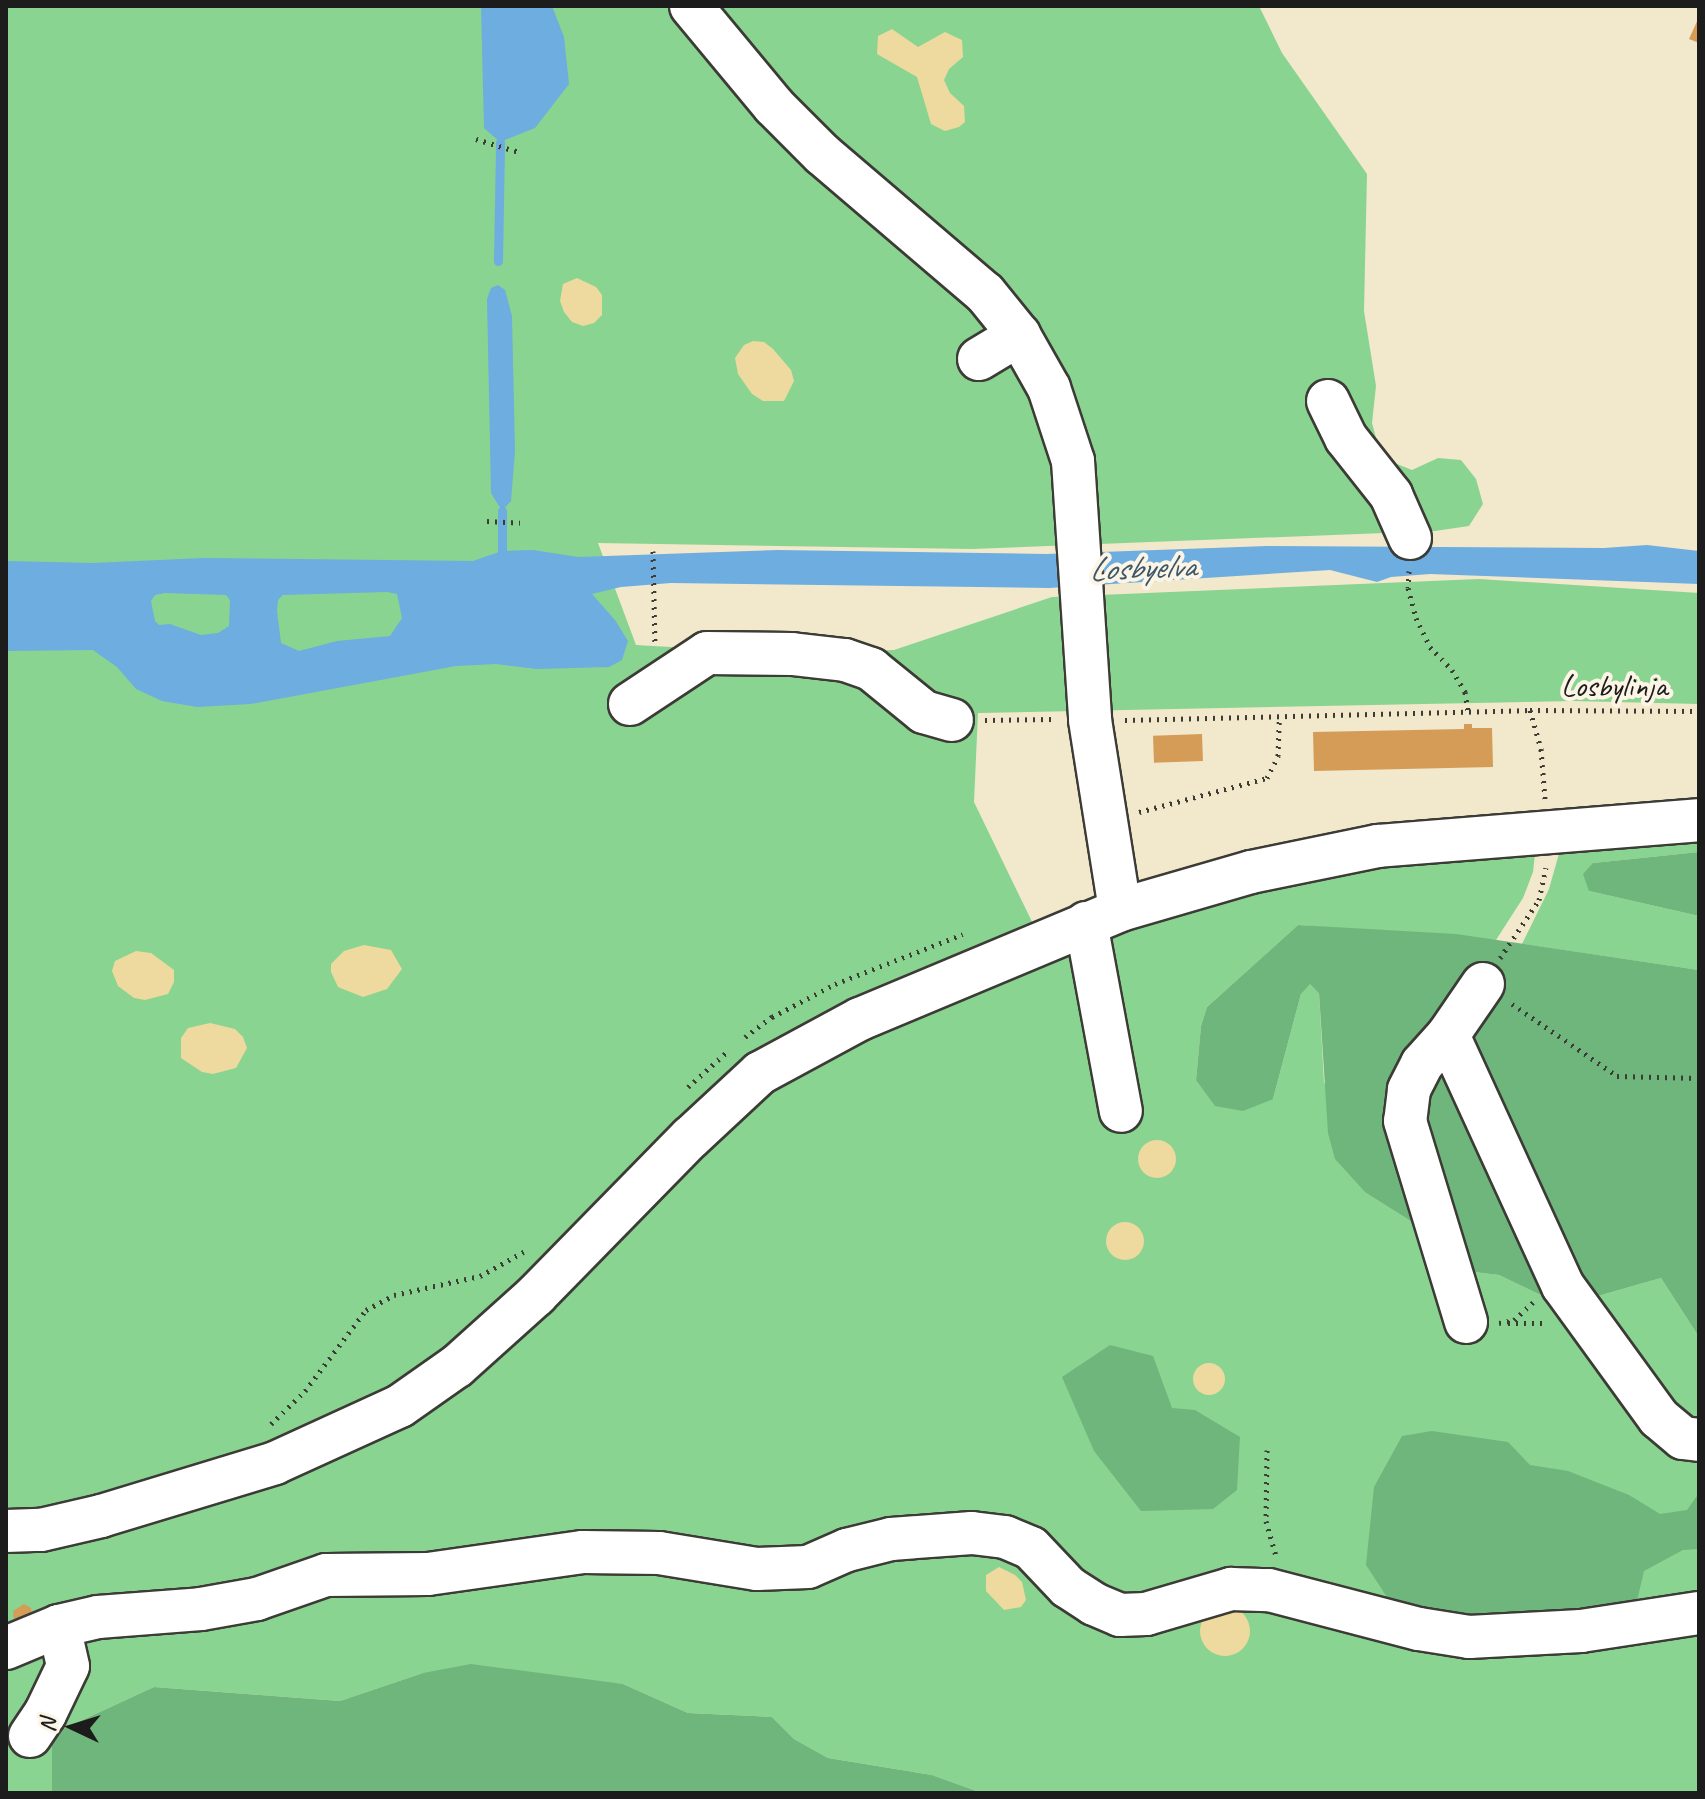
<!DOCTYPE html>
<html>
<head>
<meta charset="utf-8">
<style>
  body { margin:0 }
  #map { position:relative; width:1705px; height:1799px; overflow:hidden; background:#f2e8cc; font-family:Caveat,sans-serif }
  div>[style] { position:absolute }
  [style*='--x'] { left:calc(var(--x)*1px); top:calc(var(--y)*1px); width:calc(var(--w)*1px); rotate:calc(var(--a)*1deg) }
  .green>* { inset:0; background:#89d491 }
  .forest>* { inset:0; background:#6eb67b }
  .sand>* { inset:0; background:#eeda9e }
  .round { border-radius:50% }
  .water>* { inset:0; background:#6dade0 }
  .stream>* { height:9px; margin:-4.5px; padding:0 4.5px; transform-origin:4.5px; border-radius:4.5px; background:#6dade0 }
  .building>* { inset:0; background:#d49c57; transform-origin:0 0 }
  .path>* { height:5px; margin-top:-2.5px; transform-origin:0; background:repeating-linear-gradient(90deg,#3c3b36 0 2px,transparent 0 8px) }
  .roads { filter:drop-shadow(2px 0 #3c3b36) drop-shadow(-2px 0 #3c3b36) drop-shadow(0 2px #3c3b36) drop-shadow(0 -2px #3c3b36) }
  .minor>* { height:42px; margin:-21px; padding:0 21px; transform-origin:21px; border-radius:21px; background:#fff }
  span { translate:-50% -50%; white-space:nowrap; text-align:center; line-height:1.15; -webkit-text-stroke:8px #fcf5e5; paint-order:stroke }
  .street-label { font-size:32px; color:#1c1c1c }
  .water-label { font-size:34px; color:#3c566a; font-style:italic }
  .frame { position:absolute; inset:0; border:8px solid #1c1c1c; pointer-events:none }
  .north { position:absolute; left:32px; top:1687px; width:80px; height:80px; -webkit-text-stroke:6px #fcf5e5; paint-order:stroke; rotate:274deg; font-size:22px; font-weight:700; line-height:32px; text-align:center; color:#1c1c1c }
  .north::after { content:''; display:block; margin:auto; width:28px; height:36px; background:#1c1c1c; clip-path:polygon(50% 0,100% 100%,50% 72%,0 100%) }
</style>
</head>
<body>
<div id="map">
  <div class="green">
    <div style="clip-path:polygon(6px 6px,1259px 6px,1282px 53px,1367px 174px,1364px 311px,1376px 386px,1372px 423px,1378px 445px,1392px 462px,1412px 470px,1438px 458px,1461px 460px,1476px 479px,1483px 504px,1469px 526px,1435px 531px,972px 549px,598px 543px,636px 645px,792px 654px,894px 650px,1052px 597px,1479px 579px,1699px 593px,1699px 704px,1573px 701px,978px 713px,974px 802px,1050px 959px,1167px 913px,1290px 880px,1389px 863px,1535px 854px,1533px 872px,1523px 898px,1496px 940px,1298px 925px,1207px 1007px,1201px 1026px,1196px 1080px,1273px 1099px,1301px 994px,1309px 983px,1319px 992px,1324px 1082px,1366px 1193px,1409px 1220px,1457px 1270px,1499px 1275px,1563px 1306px,1661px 1278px,1699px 1337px,1699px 1793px,982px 1793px,932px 1775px,828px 1758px,794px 1739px,772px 1717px,688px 1713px,623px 1684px,423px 1673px,340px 1701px,154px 1687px,52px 1734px,52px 1793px,6px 1793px)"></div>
    <div style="clip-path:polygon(1699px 836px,1699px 852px,1593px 863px,1589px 891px,1699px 916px,1699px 970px,1522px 944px,1549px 889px,1560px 850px)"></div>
  </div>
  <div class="forest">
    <div style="clip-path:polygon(1699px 852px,1699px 916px,1589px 891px,1583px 874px,1593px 863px)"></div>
    <div style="clip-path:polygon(1298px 925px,1456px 934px,1699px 970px,1699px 1337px,1661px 1278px,1563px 1306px,1499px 1275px,1457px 1270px,1409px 1220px,1366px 1193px,1335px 1159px,1328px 1133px,1319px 993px,1310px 984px,1301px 994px,1273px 1099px,1243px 1111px,1215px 1106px,1196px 1080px,1201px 1026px,1207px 1007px)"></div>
    <div style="clip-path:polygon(1110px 1345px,1153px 1356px,1172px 1408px,1195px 1410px,1240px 1437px,1237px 1490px,1213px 1509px,1141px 1511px,1094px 1451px,1062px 1377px)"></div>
    <div style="clip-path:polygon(1432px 1431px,1508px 1442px,1530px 1465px,1568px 1471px,1629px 1495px,1660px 1514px,1687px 1510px,1699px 1493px,1699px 1549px,1683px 1550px,1644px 1571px,1635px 1609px,1615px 1622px,1595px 1607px,1573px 1608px,1559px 1625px,1400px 1617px,1366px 1565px,1374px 1487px,1402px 1436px)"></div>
    <div style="clip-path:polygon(471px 1664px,623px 1684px,688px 1713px,772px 1717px,794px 1739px,828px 1758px,932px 1775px,982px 1793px,52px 1793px,52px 1734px,154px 1687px,340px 1701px,423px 1673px)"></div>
  </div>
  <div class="sand">
    <div style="clip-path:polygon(892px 29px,918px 47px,945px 32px,962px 40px,963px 57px,949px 69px,944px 80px,950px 93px,964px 106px,965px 122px,959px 127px,945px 131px,931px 124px,917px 77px,877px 54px,878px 36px)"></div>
    <div style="clip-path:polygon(577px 278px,596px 287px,602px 295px,602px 315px,594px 323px,583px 326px,572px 322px,564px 312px,560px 301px,563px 284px)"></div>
    <div style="clip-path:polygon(753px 341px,764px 342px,773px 349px,791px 370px,794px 381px,784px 401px,763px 401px,752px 394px,738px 374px,735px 358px,744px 345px)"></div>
    <div style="clip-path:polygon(364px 945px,391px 950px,402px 969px,387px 989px,363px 997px,338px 987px,331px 972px,331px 964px,344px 951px)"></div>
    <div style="clip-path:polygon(136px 951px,151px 953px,174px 970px,174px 982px,168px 994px,145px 1000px,134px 998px,118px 986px,112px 971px,115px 961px)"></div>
    <div style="clip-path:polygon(210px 1023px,235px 1029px,243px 1037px,247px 1048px,236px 1068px,213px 1074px,202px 1072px,181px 1058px,181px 1038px,188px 1028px)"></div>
    <div class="round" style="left:1138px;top:1140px;width:38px;height:38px"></div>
    <div class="round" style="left:1106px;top:1222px;width:38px;height:38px"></div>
    <div class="round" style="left:1193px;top:1363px;width:32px;height:32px"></div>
    <div style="clip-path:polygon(999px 1567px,1015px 1575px,1022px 1582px,1026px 1600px,1021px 1607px,1004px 1610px,986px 1591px,986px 1575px)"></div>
    <div class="round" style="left:1200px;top:1606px;width:50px;height:50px"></div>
  </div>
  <div class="water">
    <div style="clip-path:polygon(481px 6px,552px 6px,564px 37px,569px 84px,535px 128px,500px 142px,484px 128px)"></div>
    <div style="clip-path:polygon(498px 285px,505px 290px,512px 316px,515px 451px,511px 501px,502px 511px,491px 493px,487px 299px,491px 288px)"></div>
    <div style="clip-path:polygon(evenodd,1647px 545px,1699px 551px,1699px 584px,1430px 574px,1391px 577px,1377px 582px,1330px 570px,1049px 588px,671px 583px,621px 587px,592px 594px,615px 620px,628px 641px,622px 660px,609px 667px,537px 669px,496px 664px,456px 666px,251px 704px,197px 707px,162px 701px,136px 689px,117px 667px,93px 650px,6px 651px,6px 561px,93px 563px,203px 558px,473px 561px,502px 551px,533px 550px,578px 557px,777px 550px,1046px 554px,1267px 546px,1604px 548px,1647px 545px,387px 592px,397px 594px,402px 618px,390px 636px,337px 641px,299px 651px,281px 643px,277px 611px,278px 600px,283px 595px,387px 592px,1647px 545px,165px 593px,226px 595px,230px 600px,229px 626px,218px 633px,201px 635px,170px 624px,159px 625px,155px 621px,151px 601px,155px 595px,165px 593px)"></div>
  </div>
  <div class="stream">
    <div style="--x:498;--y:261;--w:119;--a:-89"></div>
    <div style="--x:502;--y:511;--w:40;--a:90"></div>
  </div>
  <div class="building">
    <div style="clip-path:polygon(1699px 17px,1699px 43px,1689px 39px)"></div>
    <div style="clip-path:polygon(1464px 724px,1472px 724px,1472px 728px,1492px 728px,1493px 767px,1314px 771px,1313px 732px,1464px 729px)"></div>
    <div style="left:1202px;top:734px;width:27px;height:49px;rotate:88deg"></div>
    <div style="clip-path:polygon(24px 1604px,31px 1608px,32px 1615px,21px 1623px,14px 1619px,13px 1611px)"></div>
  </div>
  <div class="path">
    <div style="--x:476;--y:139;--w:45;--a:16.8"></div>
    <div style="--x:487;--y:521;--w:33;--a:3"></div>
    <div style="--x:653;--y:551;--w:95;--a:88.8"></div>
    <div style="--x:1409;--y:571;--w:17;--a:93"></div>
    <div style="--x:1408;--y:588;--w:31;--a:75"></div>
    <div style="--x:1416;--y:618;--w:32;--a:64"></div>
    <div style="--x:1430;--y:647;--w:32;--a:46"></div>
    <div style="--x:1452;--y:670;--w:26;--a:59"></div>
    <div style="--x:1465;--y:692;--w:20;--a:81"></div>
    <div style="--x:1530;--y:710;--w:41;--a:74.2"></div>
    <div style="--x:1541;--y:749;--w:50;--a:85.4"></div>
    <div style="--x:985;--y:720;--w:70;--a:-0.8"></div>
    <div style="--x:1125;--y:720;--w:405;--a:-1.4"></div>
    <div style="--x:1530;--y:710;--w:169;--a:0.3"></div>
    <div style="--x:1139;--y:812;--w:132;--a:-14.9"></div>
    <div style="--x:1267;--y:778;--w:25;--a:-63"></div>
    <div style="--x:1278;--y:756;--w:38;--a:-88"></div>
    <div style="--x:1500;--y:958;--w:70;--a:-56.1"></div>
    <div style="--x:1539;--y:900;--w:33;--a:-78"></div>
    <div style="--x:1512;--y:1004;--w:127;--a:34.4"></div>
    <div style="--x:1617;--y:1076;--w:82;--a:1.4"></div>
    <div style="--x:745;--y:1037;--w:34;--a:-37"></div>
    <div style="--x:772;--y:1017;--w:71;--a:-27.6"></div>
    <div style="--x:835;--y:984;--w:137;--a:-21.3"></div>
    <div style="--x:688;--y:1087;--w:54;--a:-42"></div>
    <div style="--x:1499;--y:1323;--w:15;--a:-11"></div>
    <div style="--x:1514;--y:1320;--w:26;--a:-43"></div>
    <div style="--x:1508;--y:1323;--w:38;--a:0"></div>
    <div style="--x:271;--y:1424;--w:47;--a:-44.1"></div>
    <div style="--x:305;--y:1391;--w:101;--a:-53"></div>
    <div style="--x:366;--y:1310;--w:32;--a:-28"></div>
    <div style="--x:394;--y:1295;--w:88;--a:-12.5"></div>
    <div style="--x:480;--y:1276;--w:54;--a:-29"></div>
    <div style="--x:1267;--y:1450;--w:71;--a:90.8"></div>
    <div style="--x:1266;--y:1521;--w:36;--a:74"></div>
  </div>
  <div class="roads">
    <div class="minor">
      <div style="--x:691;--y:6;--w:130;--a:50.3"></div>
      <div style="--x:774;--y:106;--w:68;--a:45"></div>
      <div style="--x:822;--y:154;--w:214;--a:40.5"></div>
      <div style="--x:985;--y:293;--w:54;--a:51"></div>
      <div style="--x:1019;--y:335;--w:61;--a:60.5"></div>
      <div style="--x:1049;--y:388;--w:77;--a:71.8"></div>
      <div style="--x:1073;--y:461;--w:260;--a:86.2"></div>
      <div style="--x:1090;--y:720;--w:192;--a:81"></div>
      <div style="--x:979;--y:359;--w:47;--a:-31"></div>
      <div style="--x:1328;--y:401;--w:41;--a:64.1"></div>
      <div style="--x:1346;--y:438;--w:73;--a:51.7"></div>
      <div style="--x:1391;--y:495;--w:47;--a:66.2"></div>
      <div style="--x:630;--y:704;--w:92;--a:-33.5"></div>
      <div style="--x:707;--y:653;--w:85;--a:0.7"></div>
      <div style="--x:792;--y:654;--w:53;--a:6.5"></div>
      <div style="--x:845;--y:660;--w:28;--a:19"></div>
      <div style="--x:871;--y:669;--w:68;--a:39.1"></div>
      <div style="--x:924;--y:712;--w:29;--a:16"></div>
      <div style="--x:1086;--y:923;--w:191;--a:79.5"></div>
      <div style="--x:1483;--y:984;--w:62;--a:124.5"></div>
      <div style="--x:1448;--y:1035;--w:276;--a:65.4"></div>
      <div style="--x:1563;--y:1286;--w:163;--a:54"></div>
      <div style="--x:1659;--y:1418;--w:31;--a:40"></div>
      <div style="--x:1683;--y:1438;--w:16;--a:7"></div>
      <div style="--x:1448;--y:1035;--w:39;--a:132"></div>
      <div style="--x:1422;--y:1064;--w:29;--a:117"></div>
      <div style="--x:1409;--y:1090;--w:31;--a:97"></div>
      <div style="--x:1405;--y:1121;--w:210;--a:73.1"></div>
      <div style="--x:6;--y:1531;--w:35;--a:-2"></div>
      <div style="--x:41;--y:1530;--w:62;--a:-13.1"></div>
      <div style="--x:101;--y:1516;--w:182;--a:-16.9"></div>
      <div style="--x:275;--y:1463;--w:137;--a:-24.5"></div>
      <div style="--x:400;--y:1406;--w:70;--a:-35.1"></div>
      <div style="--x:457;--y:1366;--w:106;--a:-41.9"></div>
      <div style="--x:536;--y:1295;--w:220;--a:-45.6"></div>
      <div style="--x:690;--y:1138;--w:96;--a:-42.9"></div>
      <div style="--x:760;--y:1073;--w:114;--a:-28.4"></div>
      <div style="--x:860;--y:1019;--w:282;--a:-22.7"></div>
      <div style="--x:1120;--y:910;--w:136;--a:-16.2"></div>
      <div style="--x:1251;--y:872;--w:130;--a:-11.6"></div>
      <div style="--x:1378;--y:846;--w:322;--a:-4.6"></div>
      <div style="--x:6;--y:1648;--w:57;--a:-22.5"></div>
      <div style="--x:59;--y:1626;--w:40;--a:-13"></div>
      <div style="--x:98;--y:1617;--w:103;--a:-4.4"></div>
      <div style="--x:201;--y:1609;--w:57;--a:-10.1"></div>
      <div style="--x:257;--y:1599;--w:73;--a:-19.2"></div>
      <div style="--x:326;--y:1575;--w:102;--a:-0.6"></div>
      <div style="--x:428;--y:1574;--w:157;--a:-8.1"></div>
      <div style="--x:583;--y:1552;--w:76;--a:0.8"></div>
      <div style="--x:659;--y:1553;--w:99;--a:9.3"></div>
      <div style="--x:757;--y:1569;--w:51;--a:-2.2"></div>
      <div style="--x:808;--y:1567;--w:43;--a:-23.6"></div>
      <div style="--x:847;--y:1550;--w:45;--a:-14"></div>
      <div style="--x:891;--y:1539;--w:81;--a:-4.2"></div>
      <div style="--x:972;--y:1533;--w:33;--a:7"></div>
      <div style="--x:1005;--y:1537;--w:28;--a:23"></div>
      <div style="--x:1031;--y:1548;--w:54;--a:46.5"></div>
      <div style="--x:1068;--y:1587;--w:31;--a:33"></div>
      <div style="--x:1094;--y:1604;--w:28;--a:23"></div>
      <div style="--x:1120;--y:1615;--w:26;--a:-2"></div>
      <div style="--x:1146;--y:1614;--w:89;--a:-16.4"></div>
      <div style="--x:1231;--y:1589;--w:38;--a:2"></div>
      <div style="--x:1269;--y:1590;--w:155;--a:14.6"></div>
      <div style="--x:1419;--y:1629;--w:51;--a:9.1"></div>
      <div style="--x:1469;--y:1637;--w:112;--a:-3.1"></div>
      <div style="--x:1581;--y:1631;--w:119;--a:-8.7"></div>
      <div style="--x:30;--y:1736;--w:27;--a:-56"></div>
      <div style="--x:45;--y:1714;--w:53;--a:-64.4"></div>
      <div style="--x:68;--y:1666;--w:41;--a:-102.7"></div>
    </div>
  </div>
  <div class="street-label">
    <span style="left:1614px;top:686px">Losbylinja</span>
  </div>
  <div class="water-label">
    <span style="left:1142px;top:567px;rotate:-2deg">Losbyelva</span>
  </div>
  <div class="frame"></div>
  <div class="north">N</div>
</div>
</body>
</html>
